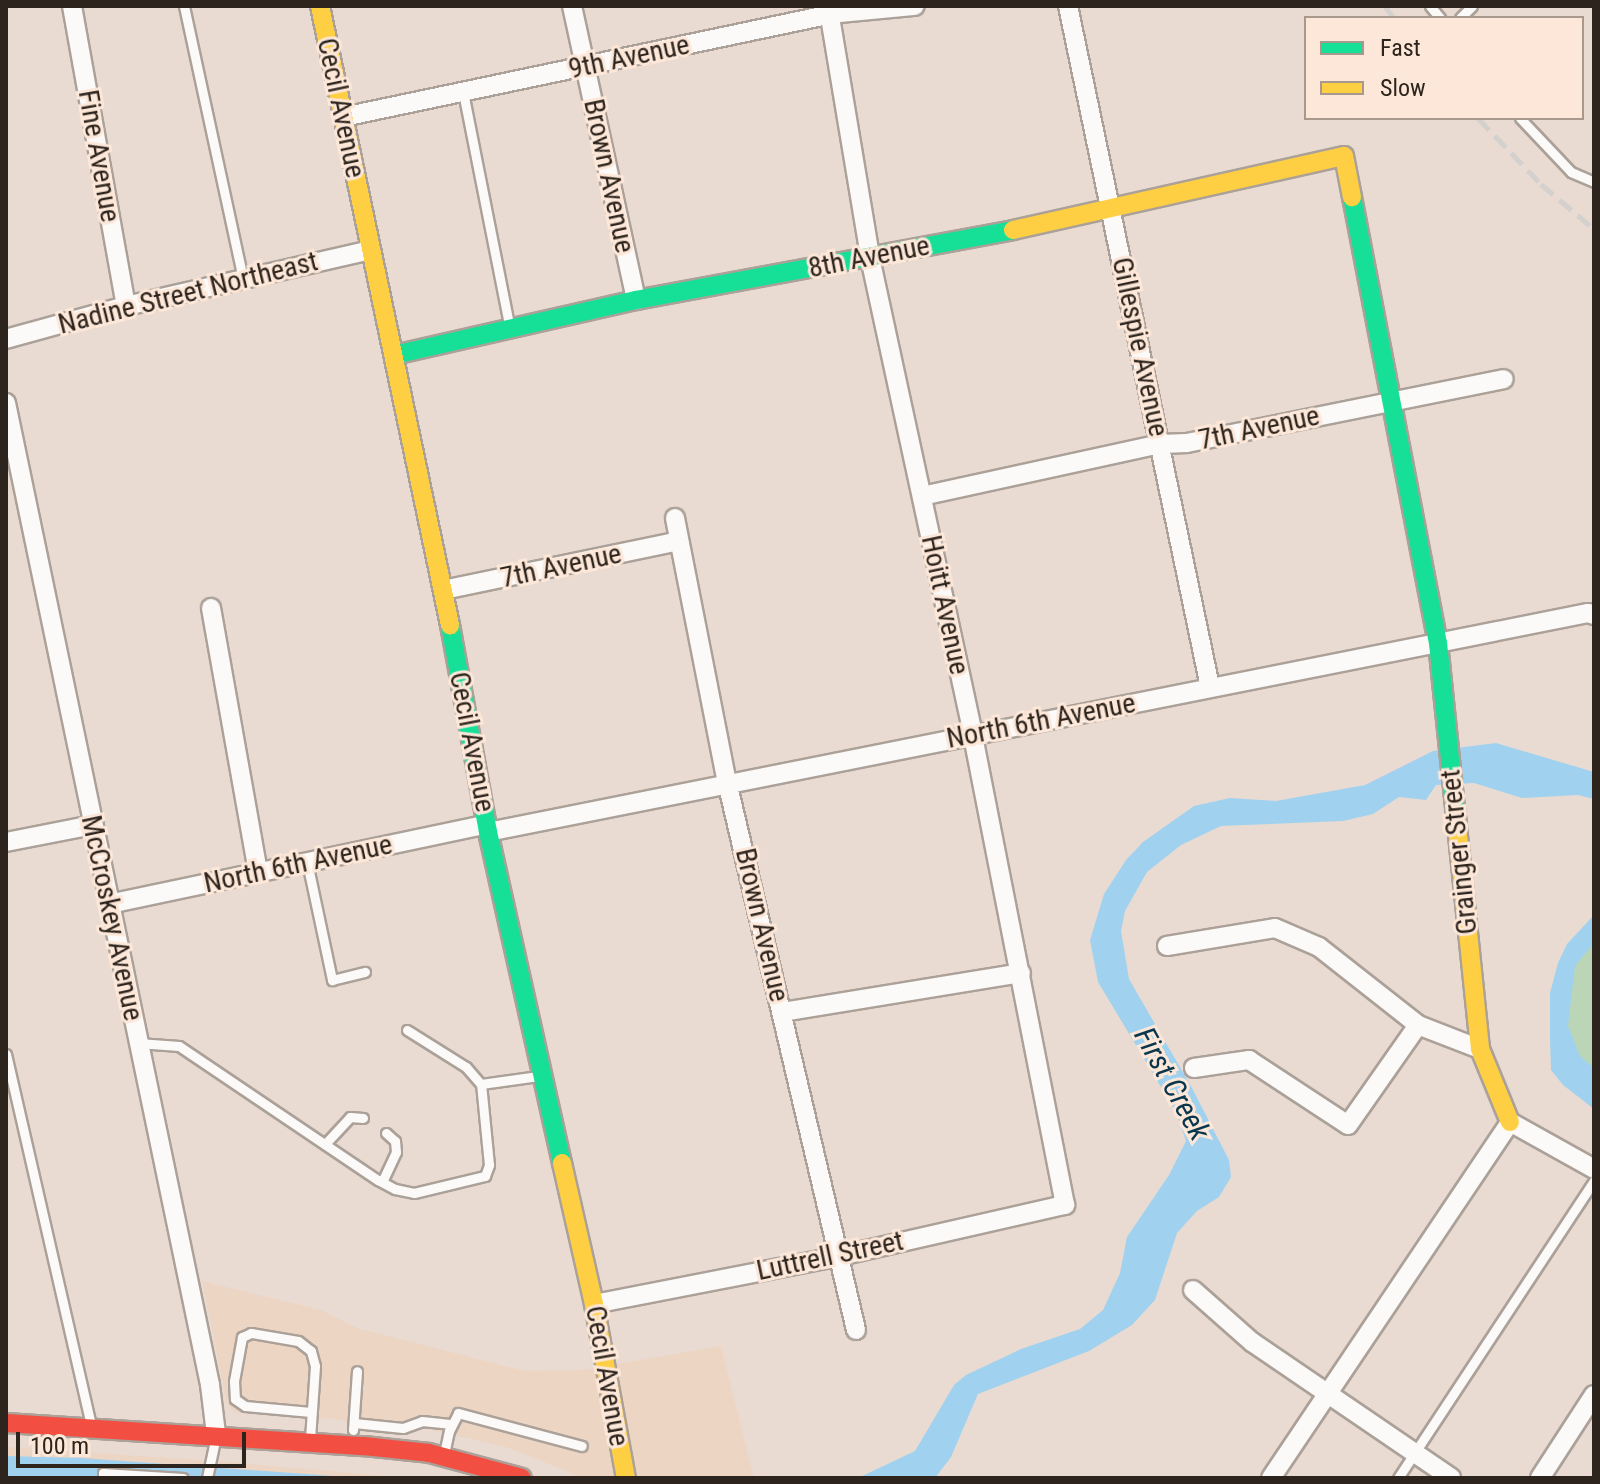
<!DOCTYPE html>
<html>
<head>
<meta charset="utf-8">
<style>
  body { margin:0 }
  #map { position:relative; width:1600px; height:1484px; overflow:hidden; background:#e9dbd1; font-family:"Roboto Condensed",sans-serif }
  div>[style] { position:absolute }
  [style*='--x'] { left:calc(var(--x)*1px); top:calc(var(--y)*1px); width:calc(var(--w)*1px); rotate:calc(var(--a)*1deg) }
  .built>* { inset:0; background:#edd5c4 }
  .green>* { inset:0; background:#bbd5b7 }
  .water>* { inset:0; background:#a0d2f0 }
  .roads { filter:drop-shadow(2px 0 #aba199) drop-shadow(-2px 0 #aba199) drop-shadow(0 2px #aba199) drop-shadow(0 -2px #aba199) }
  .lane>* { height:9px; margin:-4.5px; padding:0 4.5px; transform-origin:4.5px; border-radius:4.5px; background:#fcfaf8 }
  .street>* { height:18px; margin:-9px; padding:0 9px; transform-origin:9px; border-radius:9px; background:#fcfaf8 }
  .fast>* { height:18px; margin:-9px; padding:0 9px; transform-origin:9px; border-radius:9px; background:#16e098 }
  .slow>* { height:18px; margin:-9px; padding:0 9px; transform-origin:9px; border-radius:9px; background:#ffcf43 }
  .jam>* { height:18px; margin:-9px; padding:0 9px; transform-origin:9px; border-radius:9px; background:#f24e42 }
  .rail>* { height:5px; margin-top:-2.5px; transform-origin:0; background:repeating-linear-gradient(90deg,#d4d0cd 0 16px,transparent 0 24px) }
  span { translate:-50% -50%; white-space:nowrap; text-align:center; line-height:1.15; -webkit-text-stroke:6px #fce7d8; paint-order:stroke }
  .street-label { font-size:28px; color:#2d241d }
  .water-label { font-size:30px; color:#07364d; font-style:italic }
  .frame { position:absolute; inset:0; border:8px solid #2d241d; pointer-events:none }
  .legend { position:absolute; left:1304px; top:16px; width:280px; height:104px; box-sizing:border-box; background:#fce7d8; border:2px solid #a9998d; margin:0; padding:10px 14px; list-style:none; font-size:24px; color:#2d241d }
  .legend li { display:flex; align-items:center; gap:16px; height:40px }
  .legend b { width:40px; border:2px solid #a9998d }
  .scale { position:absolute; left:16px; top:1432px; width:230px; height:36px; box-sizing:border-box; border:4px solid #2d241d; border-top:0; padding-left:10px; font-size:24px; line-height:28px; white-space:nowrap; color:#2d241d; -webkit-text-stroke:6px #fce7d8; paint-order:stroke }
</style>
</head>
<body>
<div id="map">
  <div class="built">
    <div style="clip-path:polygon(202px 1281px,321px 1310px,357px 1328px,525px 1371px,582px 1370px,721px 1346px,754px 1478px,583px 1478px,506px 1447px,431px 1430px,383px 1423px,234px 1412px,227px 1403px)"></div>
    <div style="clip-path:polygon(6px 1447px,229px 1462px,406px 1478px,6px 1478px)"></div>
  </div>
  <div class="green">
    <div style="clip-path:polygon(1594px 922px,1594px 1104px,1554px 998px)"></div>
  </div>
  <div class="water">
    <div style="clip-path:polygon(1496px 743px,1594px 772px,1594px 799px,1578px 795px,1522px 798px,1474px 783px,1436px 785px,1426px 800px,1399px 797px,1373px 814px,1343px 821px,1221px 826px,1181px 845px,1147px 872px,1125px 911px,1121px 931px,1129px 979px,1192px 1088px,1229px 1160px,1231px 1177px,1219px 1197px,1197px 1211px,1177px 1233px,1155px 1300px,1132px 1325px,1089px 1351px,978px 1394px,951px 1457px,935px 1478px,858px 1478px,915px 1451px,954px 1385px,966px 1375px,1021px 1349px,1080px 1329px,1103px 1310px,1120px 1273px,1127px 1237px,1169px 1175px,1186px 1141px,1176px 1112px,1098px 982px,1090px 940px,1104px 894px,1126px 860px,1143px 842px,1194px 806px,1230px 798px,1276px 801px,1365px 785px,1433px 751px)"></div>
    <div style="clip-path:polygon(1594px 915px,1594px 943px,1575px 966px,1568px 1026px,1580px 1056px,1594px 1068px,1594px 1109px,1563px 1085px,1551px 1070px,1550px 1039px,1550px 993px,1558px 963px,1567px 944px)"></div>
    <div style="clip-path:polygon(6px 1456px,81px 1458px,361px 1478px,6px 1478px)"></div>
  </div>
  <div class="roads">
    <div class="lane">
      <div style="--x:184;--y:6;--w:279;--a:77.8"></div>
      <div style="--x:1430;--y:6;--w:16;--a:50"></div>
      <div style="--x:1460;--y:18;--w:17;--a:-45"></div>
      <div style="--x:463;--y:92;--w:237;--a:78.8"></div>
      <div style="--x:1520;--y:118;--w:74;--a:46.6"></div>
      <div style="--x:1571;--y:172;--w:25;--a:23"></div>
      <div style="--x:307;--y:862;--w:121;--a:78"></div>
      <div style="--x:332;--y:980;--w:34;--a:-14"></div>
      <div style="--x:407;--y:1030;--w:70;--a:32.1"></div>
      <div style="--x:466;--y:1067;--w:23;--a:49"></div>
      <div style="--x:138;--y:1043;--w:41;--a:4.2"></div>
      <div style="--x:179;--y:1046;--w:240;--a:34"></div>
      <div style="--x:378;--y:1180;--w:19;--a:28"></div>
      <div style="--x:395;--y:1189;--w:19;--a:12"></div>
      <div style="--x:414;--y:1193;--w:73;--a:-13.5"></div>
      <div style="--x:485;--y:1176;--w:12;--a:-70"></div>
      <div style="--x:489;--y:1165;--w:81;--a:-95.6"></div>
      <div style="--x:481;--y:1084;--w:58;--a:-8"></div>
      <div style="--x:6;--y:1054;--w:381;--a:77.1"></div>
      <div style="--x:325;--y:1144;--w:37;--a:-47"></div>
      <div style="--x:350;--y:1117;--w:13;--a:4"></div>
      <div style="--x:382;--y:1182;--w:33;--a:-65"></div>
      <div style="--x:396;--y:1152;--w:11;--a:-95"></div>
      <div style="--x:395;--y:1141;--w:12;--a:-138"></div>
      <div style="--x:354;--y:1423;--w:49;--a:5.8"></div>
      <div style="--x:403;--y:1428;--w:20;--a:-20"></div>
      <div style="--x:422;--y:1421;--w:30;--a:6"></div>
      <div style="--x:353;--y:1430;--w:59;--a:-86.1"></div>
      <div style="--x:310;--y:1439;--w:73;--a:-86.1"></div>
      <div style="--x:315;--y:1366;--w:16;--a:-105"></div>
      <div style="--x:311;--y:1351;--w:16;--a:-142"></div>
      <div style="--x:298;--y:1341;--w:48;--a:-170.3"></div>
      <div style="--x:251;--y:1333;--w:10;--a:156"></div>
      <div style="--x:242;--y:1337;--w:45;--a:100.3"></div>
      <div style="--x:234;--y:1381;--w:18;--a:87"></div>
      <div style="--x:235;--y:1399;--w:12;--a:35"></div>
      <div style="--x:245;--y:1406;--w:66;--a:5.2"></div>
      <div style="--x:444;--y:1454;--w:24;--a:-78"></div>
      <div style="--x:449;--y:1431;--w:20;--a:-63"></div>
      <div style="--x:458;--y:1413;--w:128;--a:14.9"></div>
      <div style="--x:103;--y:1478;--w:5;--a:-90"></div>
      <div style="--x:103;--y:1473;--w:80;--a:3.6"></div>
      <div style="--x:207;--y:1478;--w:38;--a:-78"></div>
      <div style="--x:1398;--y:1478;--w:356;--a:-56.6"></div>
    </div>
    <div class="street">
      <div style="--x:72;--y:6;--w:305;--a:79.8"></div>
      <div style="--x:572;--y:6;--w:301;--a:77.7"></div>
      <div style="--x:1068;--y:6;--w:696;--a:78.22"></div>
      <div style="--x:343;--y:117;--w:498;--a:-11.9"></div>
      <div style="--x:830;--y:14;--w:85;--a:-5.4"></div>
      <div style="--x:6;--y:339;--w:124;--a:-15.4"></div>
      <div style="--x:126;--y:306;--w:251;--a:-12.9"></div>
      <div style="--x:6;--y:403;--w:1003;--a:78.26"></div>
      <div style="--x:210;--y:1385;--w:49;--a:83"></div>
      <div style="--x:922;--y:496;--w:245;--a:-12.3"></div>
      <div style="--x:1161;--y:444;--w:26;--a:-2"></div>
      <div style="--x:1187;--y:443;--w:323;--a:-11.4"></div>
      <div style="--x:675;--y:518;--w:269;--a:78.9"></div>
      <div style="--x:727;--y:782;--w:563;--a:76.75"></div>
      <div style="--x:443;--y:590;--w:241;--a:-11.7"></div>
      <div style="--x:211;--y:608;--w:268;--a:79.9"></div>
      <div style="--x:488;--y:832;--w:1122;--a:-11.26"></div>
      <div style="--x:1588;--y:613;--w:6;--a:18"></div>
      <div style="--x:6;--y:842;--w:89;--a:-11.1"></div>
      <div style="--x:109;--y:904;--w:386;--a:-11.9"></div>
      <div style="--x:1167;--y:946;--w:109;--a:-9.5"></div>
      <div style="--x:1275;--y:928;--w:48;--a:23.4"></div>
      <div style="--x:1319;--y:947;--w:126;--a:38.2"></div>
      <div style="--x:1418;--y:1025;--w:66;--a:21.2"></div>
      <div style="--x:783;--y:1012;--w:241;--a:-9.3"></div>
      <div style="--x:1194;--y:1068;--w:56;--a:-8.3"></div>
      <div style="--x:1249;--y:1060;--w:118;--a:33.3"></div>
      <div style="--x:1348;--y:1125;--w:122;--a:-55"></div>
      <div style="--x:1193;--y:1290;--w:79;--a:41.4"></div>
      <div style="--x:1252;--y:1342;--w:241;--a:34.3"></div>
      <div style="--x:594;--y:1304;--w:251;--a:-11"></div>
      <div style="--x:840;--y:1256;--w:231;--a:-12.8"></div>
      <div style="--x:1065;--y:1205;--w:480;--a:-101.1"></div>
      <div style="--x:973;--y:734;--w:489;--a:-102.2"></div>
      <div style="--x:870;--y:256;--w:254;--a:-99.5"></div>
      <div style="--x:1271;--y:1478;--w:429;--a:-56.1"></div>
      <div style="--x:1510;--y:1122;--w:96;--a:29.2"></div>
      <div style="--x:1540;--y:1478;--w:99;--a:-57"></div>
    </div>
    <div class="fast">
      <div style="--x:1352;--y:197;--w:454;--a:79.1"></div>
      <div style="--x:1438;--y:643;--w:174;--a:84.1"></div>
      <div style="--x:394;--y:355;--w:248;--a:-12.8"></div>
      <div style="--x:636;--y:300;--w:383;--a:-10.5"></div>
      <div style="--x:450;--y:625;--w:210;--a:79.6"></div>
      <div style="--x:488;--y:832;--w:339;--a:77.4"></div>
    </div>
    <div class="slow">
      <div style="--x:320;--y:6;--w:633;--a:78.14"></div>
      <div style="--x:1013;--y:230;--w:339;--a:-12.6"></div>
      <div style="--x:1344;--y:156;--w:42;--a:79"></div>
      <div style="--x:1456;--y:816;--w:234;--a:84.1"></div>
      <div style="--x:1480;--y:1049;--w:79;--a:67.7"></div>
      <div style="--x:562;--y:1163;--w:145;--a:77.2"></div>
      <div style="--x:594;--y:1304;--w:177;--a:79.6"></div>
    </div>
    <div class="jam">
      <div style="--x:6;--y:1423;--w:359;--a:3.7"></div>
      <div style="--x:364;--y:1446;--w:65;--a:6.1"></div>
      <div style="--x:429;--y:1453;--w:96;--a:15"></div>
    </div>
  </div>
  <div class="rail">
    <div style="--x:1385;--y:6;--w:15;--a:53"></div>
    <div style="--x:1478;--y:118;--w:91;--a:46.3"></div>
    <div style="--x:1541;--y:184;--w:70;--a:40.3"></div>
  </div>
  <div class="street-label">
    <span style="left:629px;top:57px;rotate:-12deg">9th Avenue</span>
    <span style="left:341px;top:108px;rotate:78deg">Cecil Avenue</span>
    <span style="left:99px;top:156px;rotate:80deg">Fine Avenue</span>
    <span style="left:609px;top:176px;rotate:78deg">Brown Avenue</span>
    <span style="left:869px;top:257px;rotate:-11deg">8th Avenue</span>
    <span style="left:188px;top:293px;rotate:-14deg">Nadine Street Northeast</span>
    <span style="left:1140px;top:347px;rotate:78deg">Gillespie Avenue</span>
    <span style="left:1259px;top:428px;rotate:-12deg">7th Avenue</span>
    <span style="left:561px;top:566px;rotate:-12deg">7th Avenue</span>
    <span style="left:945px;top:605px;rotate:78deg">Hoitt Avenue</span>
    <span style="left:1041px;top:721px;rotate:-11deg">North 6th Avenue</span>
    <span style="left:472px;top:742px;rotate:79deg">Cecil Avenue</span>
    <span style="left:1459px;top:852px;rotate:-96deg">Grainger Street</span>
    <span style="left:298px;top:864px;rotate:-12deg">North 6th Avenue</span>
    <span style="left:112px;top:918px;rotate:78deg">McCroskey Avenue</span>
    <span style="left:762px;top:925px;rotate:77deg">Brown Avenue</span>
    <span style="left:830px;top:1256px;rotate:-12deg">Luttrell Street</span>
    <span style="left:607px;top:1376px;rotate:80deg">Cecil Avenue</span>
  </div>
  <div class="water-label">
    <span style="left:1172px;top:1084px;rotate:61deg">First Creek</span>
  </div>
  <div class="frame"></div>
  <ul class="legend">
  <li><b style="height:10px;background:#16e098"></b>Fast</li>
  <li><b style="height:10px;background:#ffcf43"></b>Slow</li>
  </ul>
  <div class="scale">100 m</div>
</div>
</body>
</html>
